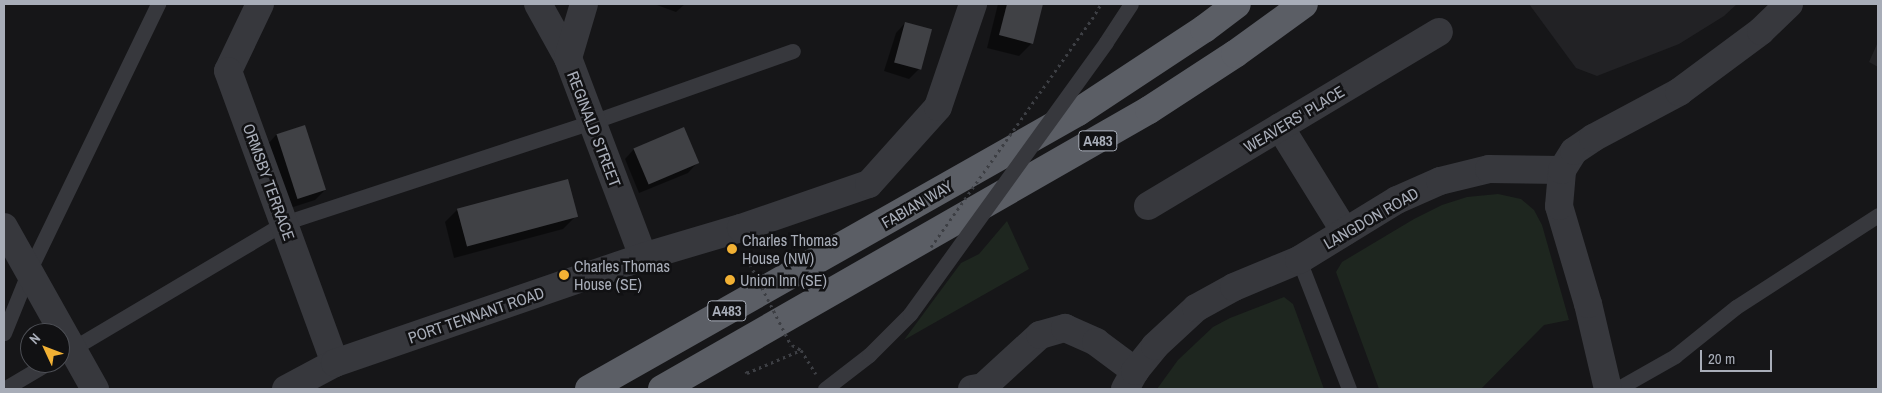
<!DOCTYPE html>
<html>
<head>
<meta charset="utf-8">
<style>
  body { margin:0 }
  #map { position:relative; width:1882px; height:393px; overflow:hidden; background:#161618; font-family:"Archivo Narrow",sans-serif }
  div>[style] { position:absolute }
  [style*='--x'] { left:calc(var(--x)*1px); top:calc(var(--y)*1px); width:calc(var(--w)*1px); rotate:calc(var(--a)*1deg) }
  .built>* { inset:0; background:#222225 }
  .green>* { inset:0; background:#1e261f }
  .shadow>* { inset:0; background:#0007 }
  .building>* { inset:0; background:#404145; transform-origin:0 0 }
  .path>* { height:3px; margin-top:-1.5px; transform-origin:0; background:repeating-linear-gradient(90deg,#3d3f44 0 2.5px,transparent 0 6.5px) }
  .service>* { height:15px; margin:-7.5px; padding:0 7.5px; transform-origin:7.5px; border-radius:7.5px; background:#37383d }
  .minor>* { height:28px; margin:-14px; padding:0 14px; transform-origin:14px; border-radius:14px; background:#37383d }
  .tertiary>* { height:28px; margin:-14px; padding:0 14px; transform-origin:14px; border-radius:14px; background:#37383d }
  .trunk>* { height:28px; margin:-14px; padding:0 14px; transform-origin:14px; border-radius:14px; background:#5b5e65 }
  .path-bridge>* { height:3px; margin-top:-1.5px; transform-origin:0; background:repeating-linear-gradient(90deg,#3d3f44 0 2.5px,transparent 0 6.5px) }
  .service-bridge>* { height:15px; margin:-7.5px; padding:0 7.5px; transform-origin:7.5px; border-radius:7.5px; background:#37383d }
  .dots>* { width:14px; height:14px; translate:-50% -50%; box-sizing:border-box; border:2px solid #111113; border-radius:50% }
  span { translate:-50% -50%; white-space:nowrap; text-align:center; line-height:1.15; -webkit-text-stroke:5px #111113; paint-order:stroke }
  .shield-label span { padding:1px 4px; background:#111113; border:1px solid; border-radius:4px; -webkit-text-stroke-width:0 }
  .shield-label { font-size:15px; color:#a8adb8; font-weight:700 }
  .street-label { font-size:16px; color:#a8adb8 }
  .poi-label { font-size:16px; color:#a8adb8 }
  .left { translate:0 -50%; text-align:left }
  .frame { position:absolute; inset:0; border:5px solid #a8adb8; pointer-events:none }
  .north { position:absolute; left:20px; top:323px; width:50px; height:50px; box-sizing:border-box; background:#111113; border:1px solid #4d4f55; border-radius:50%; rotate:313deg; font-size:14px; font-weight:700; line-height:20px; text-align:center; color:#a8adb8 }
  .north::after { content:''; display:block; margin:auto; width:18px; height:22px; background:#f2b134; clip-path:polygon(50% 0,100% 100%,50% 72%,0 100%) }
  .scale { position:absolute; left:1700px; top:350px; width:72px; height:22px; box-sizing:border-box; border:2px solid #a8adb8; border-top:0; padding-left:6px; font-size:15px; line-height:18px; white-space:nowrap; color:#a8adb8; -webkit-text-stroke:4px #111113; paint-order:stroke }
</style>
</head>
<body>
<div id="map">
  <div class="built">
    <div style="clip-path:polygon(1529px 4px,1737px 4px,1724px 16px,1679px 44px,1597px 76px,1576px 68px)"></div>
    <div style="clip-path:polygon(1878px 42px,1878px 67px,1869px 62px)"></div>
  </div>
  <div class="green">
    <div style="clip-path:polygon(1498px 194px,1521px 199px,1534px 210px,1542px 225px,1569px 320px,1544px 325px,1481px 389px,1379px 389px,1336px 272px,1342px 262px,1414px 219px,1442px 205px,1467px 197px)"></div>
    <div style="clip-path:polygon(1007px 221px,1029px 269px,904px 340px,961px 263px,979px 254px)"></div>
    <div style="clip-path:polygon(1284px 297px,1293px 304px,1324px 389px,1157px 389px,1178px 360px,1213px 327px,1230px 318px)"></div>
  </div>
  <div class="shadow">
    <div style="clip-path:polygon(654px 4px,685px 4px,676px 12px)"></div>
    <div style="clip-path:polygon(998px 4px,1042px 4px,1032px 43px,1019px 56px,987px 48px)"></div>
    <div style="clip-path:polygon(905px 23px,919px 69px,909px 79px,884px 71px,896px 33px)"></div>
    <div style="clip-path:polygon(304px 126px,325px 190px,315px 200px,287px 209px,267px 145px,276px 135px)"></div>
    <div style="clip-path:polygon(634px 149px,697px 163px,688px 173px,639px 193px,625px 159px)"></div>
    <div style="clip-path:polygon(458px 209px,576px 216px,563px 229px,454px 258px,445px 222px)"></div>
  </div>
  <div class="building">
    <div style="clip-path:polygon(1007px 4px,1043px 4px,1033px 44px,999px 35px)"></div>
    <div style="left:905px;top:22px;width:28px;height:42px;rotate:15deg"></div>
    <div style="left:305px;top:125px;width:68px;height:30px;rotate:72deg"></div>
    <div style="left:684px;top:127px;width:39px;height:55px;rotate:67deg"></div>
    <div style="left:568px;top:179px;width:39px;height:115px;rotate:75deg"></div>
  </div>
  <div class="path">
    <div style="--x:1092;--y:19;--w:17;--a:-59"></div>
    <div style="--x:749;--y:252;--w:12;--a:85"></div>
    <div style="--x:792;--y:345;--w:10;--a:29"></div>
    <div style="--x:801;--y:350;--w:28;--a:58"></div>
    <div style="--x:746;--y:371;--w:2;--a:63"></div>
    <div style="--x:747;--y:373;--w:59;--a:-23.1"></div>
  </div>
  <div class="service">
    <div style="--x:1106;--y:42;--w:45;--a:-56.7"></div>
    <div style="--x:1299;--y:260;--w:138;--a:68.8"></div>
    <div style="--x:4;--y:333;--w:67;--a:-68"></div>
    <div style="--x:29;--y:271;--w:297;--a:-64.2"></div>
    <div style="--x:60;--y:356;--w:261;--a:-30.7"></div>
    <div style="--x:284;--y:223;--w:324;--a:-18.2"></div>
    <div style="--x:592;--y:122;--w:213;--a:-19.5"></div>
    <div style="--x:4;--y:389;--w:51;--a:-30.6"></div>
    <div style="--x:825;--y:389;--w:56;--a:-37.7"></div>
    <div style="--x:869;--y:355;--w:58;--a:-45"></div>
    <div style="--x:1617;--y:389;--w:67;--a:-29.6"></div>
    <div style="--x:1675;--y:356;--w:78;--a:-38.8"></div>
    <div style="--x:1736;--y:307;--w:169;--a:-32.9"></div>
  </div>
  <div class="minor">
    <div style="--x:260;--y:4;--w:74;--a:115.5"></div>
    <div style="--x:228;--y:71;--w:311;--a:69.9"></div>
    <div style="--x:538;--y:4;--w:62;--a:60.9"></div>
    <div style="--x:568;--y:58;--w:213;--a:69.3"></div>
    <div style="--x:568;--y:58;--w:56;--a:-73.5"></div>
    <div style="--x:1280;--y:127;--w:123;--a:58.2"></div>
    <div style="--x:1148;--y:206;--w:339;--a:-30.9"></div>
    <div style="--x:4;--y:227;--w:186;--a:60.7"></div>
    <div style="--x:972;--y:389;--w:11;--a:-10"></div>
    <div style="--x:983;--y:387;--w:77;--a:-42.4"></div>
    <div style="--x:1040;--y:335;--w:26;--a:-16"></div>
    <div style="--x:1065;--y:328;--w:34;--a:24"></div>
    <div style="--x:1096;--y:342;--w:49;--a:36.6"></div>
    <div style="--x:1125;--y:389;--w:21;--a:-61"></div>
    <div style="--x:1135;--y:371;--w:32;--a:-51"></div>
    <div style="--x:1155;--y:346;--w:56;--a:-42.8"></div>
    <div style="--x:1196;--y:308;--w:43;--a:-28.9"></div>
    <div style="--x:1234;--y:287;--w:70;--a:-22.6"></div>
    <div style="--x:1299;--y:260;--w:115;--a:-31.5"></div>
    <div style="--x:1397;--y:200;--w:47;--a:-23.8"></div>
    <div style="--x:1440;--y:181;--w:50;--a:-13.8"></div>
    <div style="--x:1489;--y:169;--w:73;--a:0.8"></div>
    <div style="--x:1608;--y:389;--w:87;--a:-103.2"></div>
    <div style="--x:1588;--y:304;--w:102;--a:-106.5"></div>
    <div style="--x:1559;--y:206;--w:36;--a:-85"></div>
    <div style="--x:1562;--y:170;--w:22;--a:-58"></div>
    <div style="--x:1574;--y:151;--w:23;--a:-34"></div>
    <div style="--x:1593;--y:138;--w:98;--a:-28.1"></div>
    <div style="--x:1679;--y:92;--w:102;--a:-36.6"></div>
    <div style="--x:1761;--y:31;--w:39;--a:-44"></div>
  </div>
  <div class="tertiary">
    <div style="--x:286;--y:389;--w:55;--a:-28"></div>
    <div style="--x:335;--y:363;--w:326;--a:-19"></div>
    <div style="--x:643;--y:257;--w:102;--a:-16.5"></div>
    <div style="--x:741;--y:228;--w:135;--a:-19"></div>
    <div style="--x:869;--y:184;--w:103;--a:-48.1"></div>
    <div style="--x:938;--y:107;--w:109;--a:-71.2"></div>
  </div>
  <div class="trunk">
    <div style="--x:589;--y:389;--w:562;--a:-29.53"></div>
    <div style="--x:1078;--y:112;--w:151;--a:-33.4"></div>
    <div style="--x:1204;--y:29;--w:41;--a:-37.1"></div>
    <div style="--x:662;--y:389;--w:561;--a:-29.81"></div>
    <div style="--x:1149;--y:110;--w:103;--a:-33.1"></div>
    <div style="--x:1235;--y:54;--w:85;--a:-35.9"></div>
  </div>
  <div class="path-bridge">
    <div style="--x:931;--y:247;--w:279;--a:-54.8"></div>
    <div style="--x:750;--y:264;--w:91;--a:63.2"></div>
  </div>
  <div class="service-bridge">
    <div style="--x:910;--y:314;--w:335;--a:-54.2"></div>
  </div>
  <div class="dots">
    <div style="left:732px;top:249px;background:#f2b134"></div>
    <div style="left:564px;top:275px;background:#f2b134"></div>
    <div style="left:730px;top:280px;background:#f2b134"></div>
  </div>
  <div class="shield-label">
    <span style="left:1098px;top:141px">A483</span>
    <span style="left:727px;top:311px">A483</span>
  </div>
  <div class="street-label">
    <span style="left:1294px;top:119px;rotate:-31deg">WEAVERS' PLACE</span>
    <span style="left:594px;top:129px;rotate:69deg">REGINALD STREET</span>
    <span style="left:269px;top:182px;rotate:70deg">ORMSBY TERRACE</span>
    <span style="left:917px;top:204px;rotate:-30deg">FABIAN WAY</span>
    <span style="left:1371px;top:218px;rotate:-30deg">LANGDON ROAD</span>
    <span style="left:476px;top:315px;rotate:-19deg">PORT TENNANT ROAD</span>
  </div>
  <div class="poi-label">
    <span class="left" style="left:742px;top:249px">Charles Thomas<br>House (NW)</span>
    <span class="left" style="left:574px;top:275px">Charles Thomas<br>House (SE)</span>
    <span class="left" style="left:740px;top:280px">Union Inn (SE)</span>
  </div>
  <div class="frame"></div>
  <div class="north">N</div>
  <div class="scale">20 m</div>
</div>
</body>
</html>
